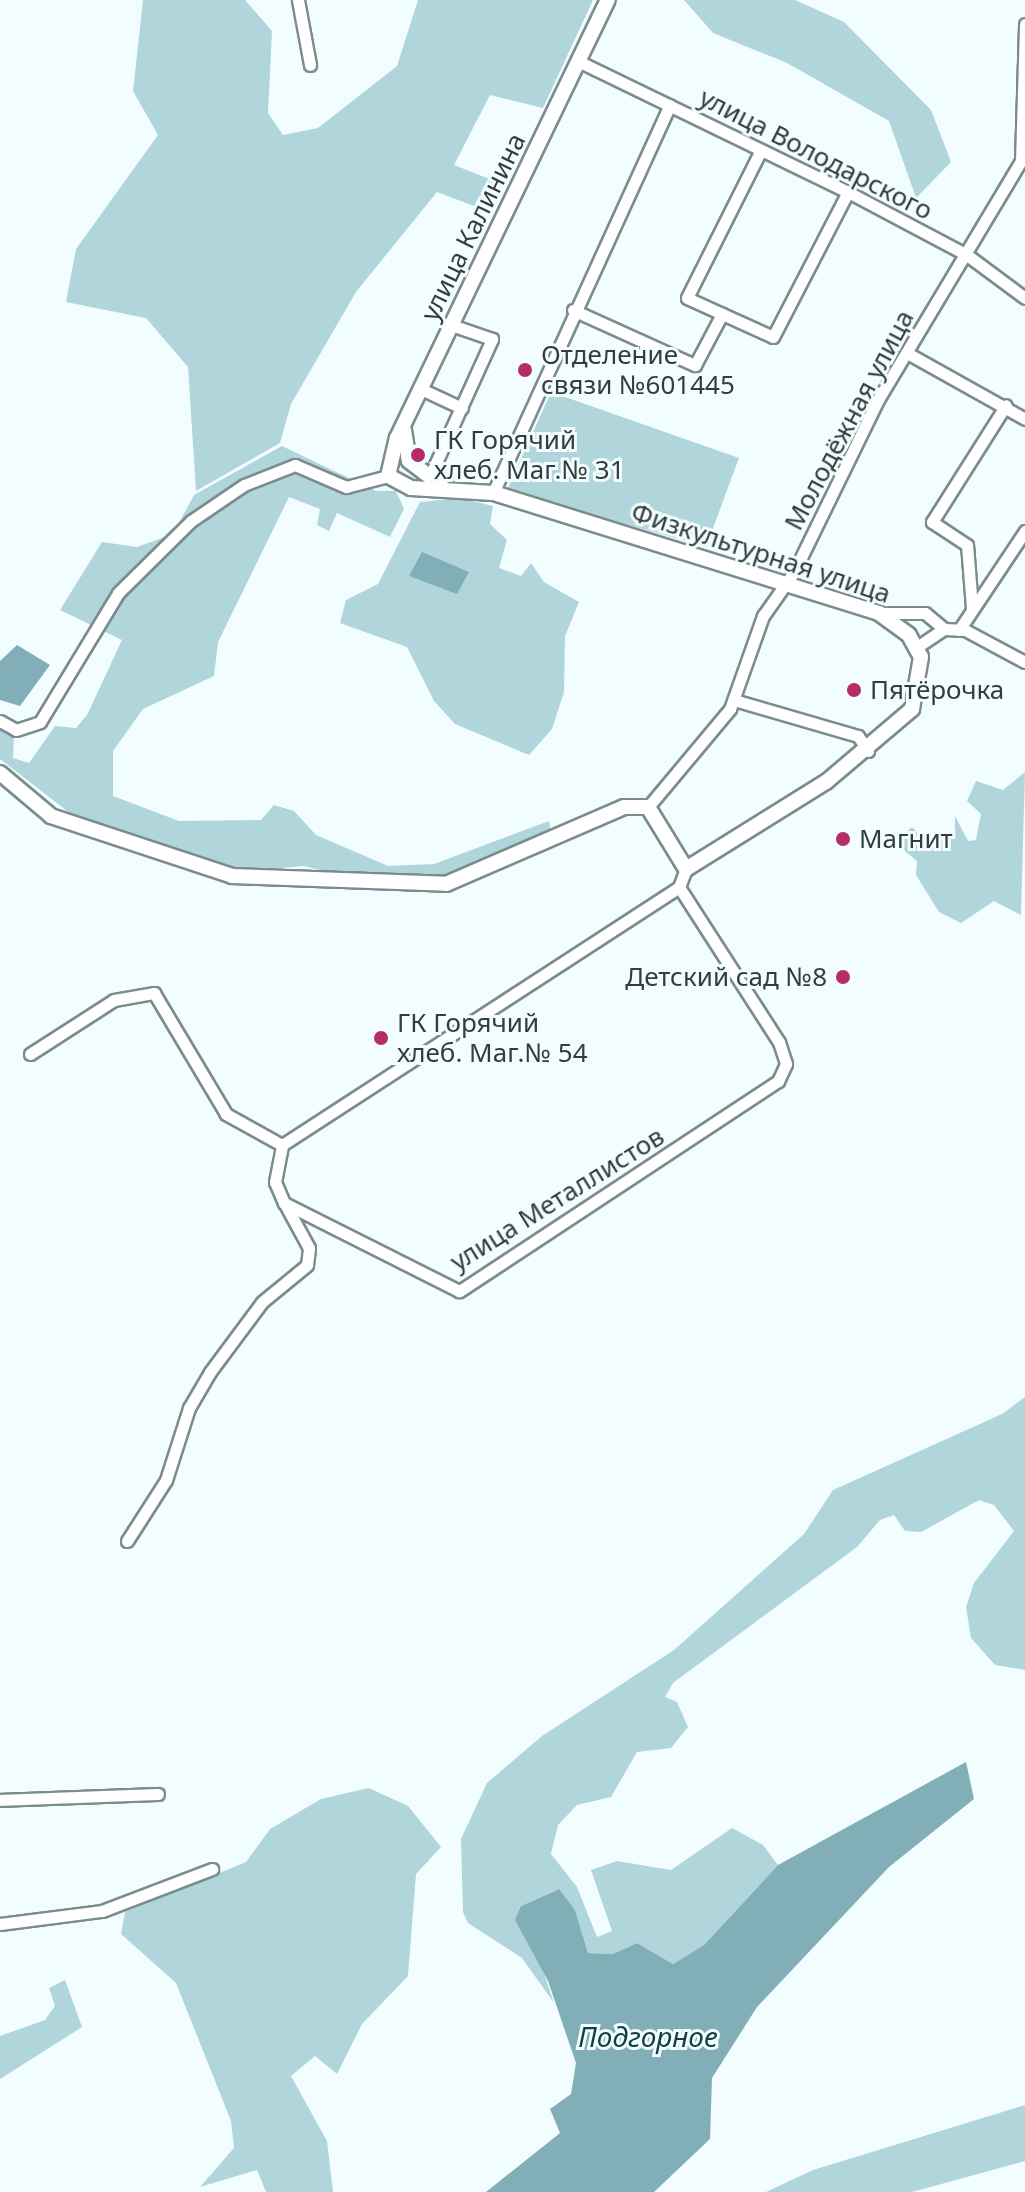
<!DOCTYPE html>
<html>
<head>
<meta charset="utf-8">
<style>
  body { margin:0 }
  #map { position:relative; width:1025px; height:2192px; overflow:hidden; background:#f2fdff; font-family:"Noto Sans",sans-serif }
  div>[style] { position:absolute }
  [style*='--x'] { left:calc(var(--x)*1px); top:calc(var(--y)*1px); width:calc(var(--w)*1px); rotate:calc(var(--a)*1deg) }
  .green>* { inset:0; background:#b0d5db }
  .water>* { inset:0; background:#82afb7 }
  .roads { filter:drop-shadow(2px 0 #7b8c8f) drop-shadow(-2px 0 #7b8c8f) drop-shadow(0 2px #7b8c8f) drop-shadow(0 -2px #7b8c8f) }
  .minor>* { height:11px; margin:-5.5px; padding:0 5.5px; transform-origin:5.5px; border-radius:5.5px; background:#fff }
  .major>* { height:14px; margin:-7px; padding:0 7px; transform-origin:7px; border-radius:7px; background:#fff }
  .dots>* { width:22px; height:22px; translate:-50% -50%; box-sizing:border-box; border:4px solid #f2fdff; border-radius:50% }
  span { translate:-50% -50%; white-space:nowrap; text-align:center; line-height:1.15; -webkit-text-stroke:6px #f2fdff; paint-order:stroke }
  .street-label { font-size:26px; color:#353c3e }
  .poi-label { font-size:26px; color:#353c3e }
  .left { translate:0 -50%; text-align:left }
  .right { translate:-100% -50%; text-align:right }
  .water-label { font-size:28px; color:#113d43; font-style:italic }
</style>
</head>
<body>
<div id="map">
  <div class="green">
    <div style="clip-path:polygon(143px 0,245px 0,272px 31px,268px 113px,283px 135px,318px 128px,397px 66px,418px 0,593px 0,543px 108px,490px 95px,454px 165px,502px 184px,487px 211px,437px 192px,356px 292px,291px 404px,280px 443px,196px 491px,188px 367px,146px 318px,66px 302px,76px 249px,158px 135px,133px 91px)"></div>
    <div style="clip-path:polygon(684px 0,795px 0,844px 22px,931px 110px,951px 162px,916px 198px,889px 121px,787px 63px,713px 33px)"></div>
    <div style="clip-path:polygon(551px 392px,739px 458px,706px 547px,507px 490px)"></div>
    <div style="clip-path:polygon(282px 446px,376px 491px,396px 491px,404px 509px,390px 537px,337px 513px,329px 531px,317px 525px,320px 509px,289px 497px,218px 642px,214px 676px,143px 709px,113px 751px,113px 796px,179px 821px,261px 820px,274px 805px,294px 811px,316px 835px,388px 866px,434px 864px,549px 821px,551px 833px,445px 882px,379px 885px,304px 866px,236px 872px,71px 814px,0 759px,0 726px,14px 734px,13px 758px,29px 763px,55px 726px,76px 728px,87px 715px,122px 640px,60px 610px,102px 542px,137px 547px,173px 534px,194px 495px)"></div>
    <div style="clip-path:polygon(460px 498px,493px 506px,490px 524px,507px 540px,499px 568px,521px 576px,531px 563px,544px 582px,579px 602px,565px 636px,564px 692px,552px 729px,529px 755px,455px 724px,434px 701px,407px 647px,340px 623px,346px 600px,378px 584px,420px 502px)"></div>
    <div style="clip-path:polygon(1025px 772px,1021px 915px,994px 901px,961px 923px,939px 912px,916px 875px,917px 861px,901px 848px,905px 833px,912px 827px,925px 840px,948px 839px,955px 836px,955px 816px,968px 841px,976px 840px,981px 814px,967px 801px,976px 781px,1003px 790px)"></div>
    <div style="clip-path:polygon(1025px 1397px,1025px 1670px,995px 1665px,971px 1638px,966px 1607px,974px 1583px,1014px 1531px,994px 1505px,979px 1500px,921px 1532px,905px 1531px,894px 1515px,880px 1520px,857px 1547px,673px 1683px,665px 1697px,677px 1702px,688px 1727px,671px 1748px,637px 1752px,611px 1797px,577px 1805px,558px 1825px,551px 1854px,577px 1887px,597px 1937px,612px 1931px,591px 1870px,617px 1861px,671px 1870px,732px 1828px,763px 1845px,778px 1865px,704px 1945px,673px 1964px,637px 1943px,613px 1954px,588px 1953px,575px 1910px,558px 1889px,521px 1906px,554px 2003px,522px 1958px,468px 1923px,463px 1912px,461px 1839px,487px 1783px,542px 1736px,674px 1650px,804px 1534px,833px 1490px,1002px 1414px)"></div>
    <div style="clip-path:polygon(369px 1788px,408px 1806px,441px 1847px,416px 1874px,408px 1976px,362px 2024px,337px 2074px,315px 2056px,291px 2076px,327px 2141px,333px 2192px,266px 2192px,257px 2170px,200px 2187px,234px 2148px,231px 2121px,176px 1983px,121px 1934px,125px 1912px,246px 1862px,270px 1829px,321px 1799px)"></div>
    <div style="clip-path:polygon(65px 1980px,82px 2027px,0 2079px,0 2036px,45px 2020px,55px 2006px,49px 1988px)"></div>
    <div style="clip-path:polygon(1025px 2105px,1025px 2161px,912px 2192px,766px 2192px,813px 2170px)"></div>
  </div>
  <div class="water">
    <div style="clip-path:polygon(422px 552px,469px 572px,457px 594px,409px 576px)"></div>
    <div style="clip-path:polygon(17px 645px,50px 665px,20px 706px,0 700px,0 661px)"></div>
    <div style="clip-path:polygon(966px 1762px,974px 1799px,889px 1867px,757px 2007px,712px 2078px,710px 2139px,654px 2192px,486px 2192px,560px 2133px,550px 2109px,571px 2094px,576px 2063px,548px 1981px,515px 1920px,521px 1906px,559px 1889px,575px 1910px,588px 1953px,613px 1954px,637px 1943px,673px 1964px,704px 1945px,778px 1865px)"></div>
  </div>
  <div class="roads">
    <div class="minor">
      <div style="--x:298;--y:0;--w:66;--a:79.5"></div>
      <div style="--x:580;--y:62;--w:298;--a:25.9"></div>
      <div style="--x:848;--y:192;--w:135;--a:27.9"></div>
      <div style="--x:967;--y:255;--w:72;--a:36.6"></div>
      <div style="--x:761;--y:150;--w:165;--a:116.6"></div>
      <div style="--x:687;--y:298;--w:94;--a:24.4"></div>
      <div style="--x:773;--y:337;--w:163;--a:-62.7"></div>
      <div style="--x:573;--y:310;--w:134;--a:24.3"></div>
      <div style="--x:695;--y:365;--w:58;--a:-62.1"></div>
      <div style="--x:907;--y:353;--w:135;--a:29.2"></div>
      <div style="--x:421;--y:389;--w:45;--a:24.9"></div>
      <div style="--x:429;--y:478;--w:153;--a:-65.6"></div>
      <div style="--x:492;--y:339;--w:43;--a:-161.1"></div>
      <div style="--x:493;--y:493;--w:426;--a:-65.5"></div>
      <div style="--x:972;--y:608;--w:63;--a:-94.5"></div>
      <div style="--x:967;--y:545;--w:42;--a:-146.7"></div>
      <div style="--x:932;--y:522;--w:138;--a:-57.7"></div>
      <div style="--x:879;--y:613;--w:46;--a:0"></div>
      <div style="--x:925;--y:613;--w:25;--a:40"></div>
      <div style="--x:959;--y:630;--w:119;--a:-56.3"></div>
      <div style="--x:917;--y:647;--w:32;--a:-34"></div>
      <div style="--x:944;--y:629;--w:21;--a:3"></div>
      <div style="--x:965;--y:630;--w:68;--a:28.1"></div>
      <div style="--x:734;--y:700;--w:129;--a:16.2"></div>
      <div style="--x:858;--y:736;--w:18;--a:56"></div>
      <div style="--x:0;--y:721;--w:18;--a:29"></div>
      <div style="--x:16;--y:730;--w:25;--a:-18"></div>
      <div style="--x:40;--y:722;--w:151;--a:-58.8"></div>
      <div style="--x:118;--y:593;--w:103;--a:-44.6"></div>
      <div style="--x:191;--y:521;--w:64;--a:-34.2"></div>
      <div style="--x:244;--y:485;--w:55;--a:-21.4"></div>
      <div style="--x:295;--y:465;--w:56;--a:23.3"></div>
      <div style="--x:346;--y:487;--w:43;--a:-14.7"></div>
      <div style="--x:648;--y:807;--w:128;--a:-50.1"></div>
      <div style="--x:730;--y:709;--w:99;--a:-70.5"></div>
      <div style="--x:763;--y:616;--w:54;--a:-54.8"></div>
      <div style="--x:794;--y:572;--w:194;--a:-64"></div>
      <div style="--x:879;--y:398;--w:276;--a:-59.1"></div>
      <div style="--x:1021;--y:161;--w:137;--a:-88.3"></div>
      <div style="--x:679;--y:887;--w:184;--a:57.2"></div>
      <div style="--x:779;--y:1042;--w:23;--a:72"></div>
      <div style="--x:786;--y:1064;--w:19;--a:115"></div>
      <div style="--x:778;--y:1081;--w:382;--a:146.6"></div>
      <div style="--x:459;--y:1291;--w:196;--a:-153.3"></div>
      <div style="--x:284;--y:1203;--w:23;--a:-113"></div>
      <div style="--x:275;--y:1182;--w:38;--a:-79"></div>
      <div style="--x:282;--y:1145;--w:473;--a:-33"></div>
      <div style="--x:679;--y:887;--w:19;--a:-69"></div>
      <div style="--x:30;--y:1054;--w:100;--a:-32.7"></div>
      <div style="--x:114;--y:1000;--w:41;--a:-9.9"></div>
      <div style="--x:154;--y:993;--w:141;--a:59.2"></div>
      <div style="--x:226;--y:1114;--w:64;--a:29"></div>
      <div style="--x:127;--y:1541;--w:72;--a:-57.4"></div>
      <div style="--x:166;--y:1480;--w:76;--a:-72.3"></div>
      <div style="--x:189;--y:1408;--w:42;--a:-59.7"></div>
      <div style="--x:210;--y:1372;--w:87;--a:-53.4"></div>
      <div style="--x:262;--y:1302;--w:58;--a:-39.4"></div>
      <div style="--x:307;--y:1265;--w:17;--a:-83"></div>
      <div style="--x:309;--y:1248;--w:50;--a:-118.6"></div>
      <div style="--x:0;--y:1800;--w:158;--a:-2.2"></div>
      <div style="--x:0;--y:1924;--w:103;--a:-7.3"></div>
      <div style="--x:102;--y:1911;--w:118;--a:-20.9"></div>
    </div>
    <div class="major">
      <div style="--x:404;--y:430;--w:31;--a:81"></div>
      <div style="--x:409;--y:461;--w:40;--a:37"></div>
      <div style="--x:0;--y:773;--w:67;--a:40.1"></div>
      <div style="--x:51;--y:816;--w:191;--a:18.3"></div>
      <div style="--x:232;--y:876;--w:214;--a:2.1"></div>
      <div style="--x:446;--y:884;--w:194;--a:-23.4"></div>
      <div style="--x:624;--y:807;--w:24;--a:0"></div>
      <div style="--x:648;--y:807;--w:73;--a:58.5"></div>
      <div style="--x:686;--y:869;--w:165;--a:-31.9"></div>
      <div style="--x:826;--y:782;--w:113;--a:-40.3"></div>
      <div style="--x:912;--y:709;--w:53;--a:-80.2"></div>
      <div style="--x:921;--y:657;--w:25;--a:-119"></div>
      <div style="--x:909;--y:635;--w:37;--a:-144"></div>
      <div style="--x:879;--y:613;--w:404;--a:-162.7"></div>
      <div style="--x:493;--y:493;--w:82;--a:-176.5"></div>
      <div style="--x:411;--y:488;--w:26;--a:-152"></div>
      <div style="--x:388;--y:476;--w:39;--a:-77"></div>
      <div style="--x:397;--y:438;--w:486;--a:-64.3"></div>
    </div>
  </div>
  <div class="dots">
    <div style="left:525px;top:370px;background:#b62c68"></div>
    <div style="left:418px;top:455px;background:#b62c68"></div>
    <div style="left:854px;top:690px;background:#b62c68"></div>
    <div style="left:843px;top:839px;background:#b62c68"></div>
    <div style="left:843px;top:977px;background:#b62c68"></div>
    <div style="left:381px;top:1038px;background:#b62c68"></div>
  </div>
  <div class="street-label">
    <span style="left:816px;top:154px;rotate:27deg">улица Володарского</span>
    <span style="left:473px;top:227px;rotate:-64deg">улица Калинина</span>
    <span style="left:849px;top:420px;rotate:-62deg">Молодёжная улица</span>
    <span style="left:761px;top:553px;rotate:18deg">Физкультурная улица</span>
    <span style="left:557px;top:1199px;rotate:-32deg">улица Металлистов</span>
  </div>
  <div class="poi-label">
    <span class="left" style="left:541px;top:370px">Отделение<br>связи №601445</span>
    <span class="left" style="left:434px;top:455px">ГК Горячий<br>хлеб. Маг.№ 31</span>
    <span class="left" style="left:870px;top:690px">Пятёрочка</span>
    <span class="left" style="left:859px;top:839px">Магнит</span>
    <span class="right" style="left:827px;top:977px">Детский сад №8</span>
    <span class="left" style="left:397px;top:1038px">ГК Горячий<br>хлеб. Маг.№ 54</span>
  </div>
  <div class="water-label">
    <span style="left:648px;top:2036px">Подгорное</span>
  </div>
</div>
</body>
</html>
